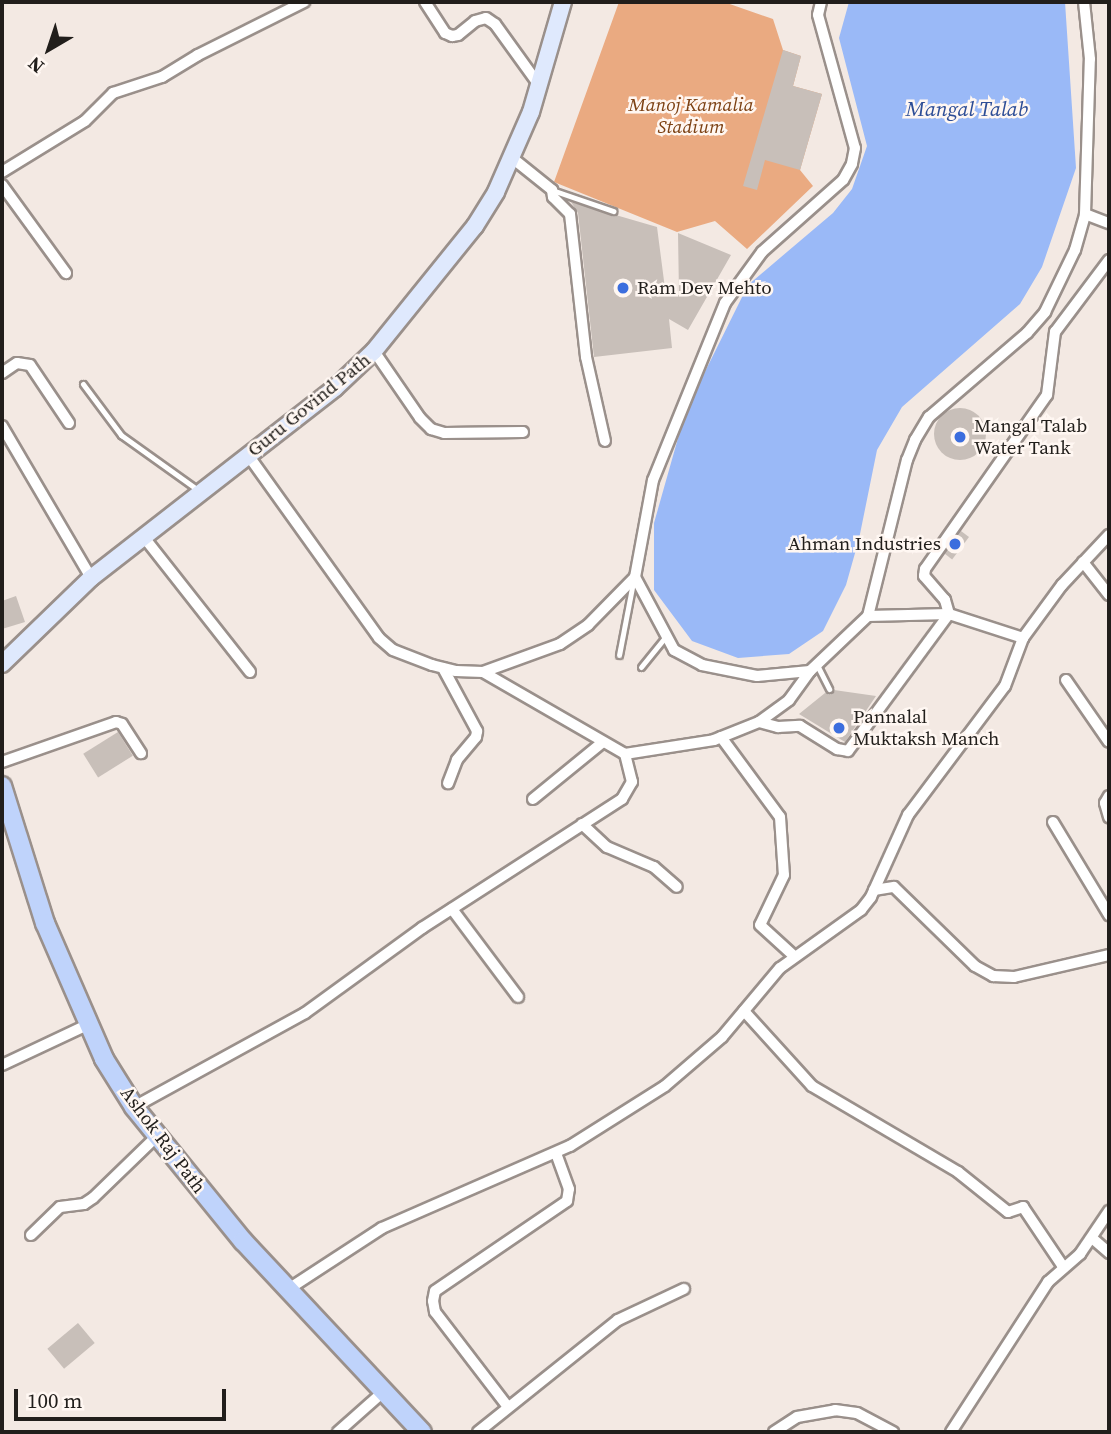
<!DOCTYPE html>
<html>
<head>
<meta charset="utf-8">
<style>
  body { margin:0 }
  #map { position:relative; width:1111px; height:1434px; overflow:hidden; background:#f3e9e3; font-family:"Source Serif 4",serif }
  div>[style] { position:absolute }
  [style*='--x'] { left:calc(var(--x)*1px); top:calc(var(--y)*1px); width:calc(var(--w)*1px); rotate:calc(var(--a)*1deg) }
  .green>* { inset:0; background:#eaaa81 }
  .water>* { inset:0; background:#9ab9f7 }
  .building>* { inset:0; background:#c8bfb9; transform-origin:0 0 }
  .round { border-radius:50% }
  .roads { filter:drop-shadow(2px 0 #9a908b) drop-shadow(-2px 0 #9a908b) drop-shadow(0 2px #9a908b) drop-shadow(0 -2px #9a908b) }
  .lane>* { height:5px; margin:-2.5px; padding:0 2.5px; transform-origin:2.5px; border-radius:2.5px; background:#fff }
  .street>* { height:10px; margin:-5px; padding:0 5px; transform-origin:5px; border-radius:5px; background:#fff }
  .secondary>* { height:16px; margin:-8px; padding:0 8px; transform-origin:8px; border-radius:8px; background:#dfe9fd }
  .primary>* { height:18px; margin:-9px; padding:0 9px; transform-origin:9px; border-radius:9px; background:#bfd3fb }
  .dots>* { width:19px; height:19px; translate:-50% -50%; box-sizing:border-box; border:4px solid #fff7f2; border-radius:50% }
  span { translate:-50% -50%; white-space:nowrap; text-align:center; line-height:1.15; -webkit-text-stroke:5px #fff7f2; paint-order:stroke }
  .park-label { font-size:19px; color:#7d4113; font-style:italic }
  .poi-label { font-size:19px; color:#211e1b }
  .left { translate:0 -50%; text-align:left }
  .right { translate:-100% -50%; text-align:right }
  .street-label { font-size:19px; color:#211e1b }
  .water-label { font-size:21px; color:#2d4d96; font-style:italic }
  .frame { position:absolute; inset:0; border:4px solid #211e1b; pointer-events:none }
  .north { position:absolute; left:14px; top:14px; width:70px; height:70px; -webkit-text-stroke:5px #fff7f2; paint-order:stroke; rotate:219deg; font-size:19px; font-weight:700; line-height:28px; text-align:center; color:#211e1b }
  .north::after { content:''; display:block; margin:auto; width:24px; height:32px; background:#211e1b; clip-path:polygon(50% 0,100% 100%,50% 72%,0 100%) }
  .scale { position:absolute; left:14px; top:1389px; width:212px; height:32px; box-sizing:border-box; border:4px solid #211e1b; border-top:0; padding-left:9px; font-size:21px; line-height:24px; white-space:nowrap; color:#211e1b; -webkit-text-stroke:5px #fff7f2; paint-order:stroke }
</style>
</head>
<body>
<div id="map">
  <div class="green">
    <div style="clip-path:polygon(619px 2px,724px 2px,773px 19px,783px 50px,801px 56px,793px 86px,822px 94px,800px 170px,813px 186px,747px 249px,715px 221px,677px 232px,554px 182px)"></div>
  </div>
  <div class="water">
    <div style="clip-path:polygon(849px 2px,1065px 2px,1076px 168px,1042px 267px,1020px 304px,902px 407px,877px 450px,859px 539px,846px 585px,823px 631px,789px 654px,738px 658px,692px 641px,654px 590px,654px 523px,686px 410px,748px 285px,833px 213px,852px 189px,867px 146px,839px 38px)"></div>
  </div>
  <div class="building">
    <div style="clip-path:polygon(783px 50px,801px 56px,793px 86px,822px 94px,800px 170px,765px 160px,757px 190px,743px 186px)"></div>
    <div style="clip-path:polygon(571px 202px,657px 227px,666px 296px,679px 295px,678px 233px,731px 255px,688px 330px,669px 319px,672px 348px,594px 357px,578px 213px)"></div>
    <div class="round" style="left:934px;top:408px;width:52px;height:52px"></div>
    <div style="left:961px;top:531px;width:10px;height:28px;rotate:37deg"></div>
    <div style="clip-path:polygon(16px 596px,25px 622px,2px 629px,2px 601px)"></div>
    <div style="clip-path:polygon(834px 690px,876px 696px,845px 742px,799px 714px,825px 693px,831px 694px)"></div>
    <div style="left:118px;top:732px;width:28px;height:41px;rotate:58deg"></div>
    <div style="left:78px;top:1323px;width:26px;height:40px;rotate:50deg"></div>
  </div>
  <div class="roads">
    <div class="lane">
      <div style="--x:552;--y:190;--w:65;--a:19"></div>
      <div style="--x:83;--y:384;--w:64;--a:53.3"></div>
      <div style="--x:121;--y:435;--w:95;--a:35.5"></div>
      <div style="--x:619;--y:655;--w:74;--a:-79.1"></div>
      <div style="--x:817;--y:665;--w:27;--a:63"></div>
      <div style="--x:641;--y:667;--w:38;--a:-51"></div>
    </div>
    <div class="street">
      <div style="--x:425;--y:2;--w:37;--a:57"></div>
      <div style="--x:445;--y:33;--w:8;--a:23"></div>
      <div style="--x:452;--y:36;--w:6;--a:-9"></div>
      <div style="--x:458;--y:35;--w:22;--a:-39"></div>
      <div style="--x:475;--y:21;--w:11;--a:-15"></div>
      <div style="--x:486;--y:18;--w:11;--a:34"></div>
      <div style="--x:495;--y:24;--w:75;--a:54.2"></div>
      <div style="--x:821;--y:2;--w:13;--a:103"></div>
      <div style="--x:818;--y:15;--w:138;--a:74.5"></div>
      <div style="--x:855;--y:148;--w:16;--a:101"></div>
      <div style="--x:852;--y:164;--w:18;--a:119"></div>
      <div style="--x:843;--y:180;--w:108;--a:138.4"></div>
      <div style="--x:762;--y:252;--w:63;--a:126"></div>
      <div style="--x:725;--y:303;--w:191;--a:112.1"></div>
      <div style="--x:653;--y:480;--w:99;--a:100.5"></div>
      <div style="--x:635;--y:577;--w:83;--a:61.9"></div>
      <div style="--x:674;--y:650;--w:32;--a:28"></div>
      <div style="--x:702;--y:665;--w:56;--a:11.3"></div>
      <div style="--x:757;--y:676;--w:53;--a:-5.4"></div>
      <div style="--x:810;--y:671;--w:80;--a:-43.5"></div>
      <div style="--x:868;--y:616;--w:81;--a:-1.4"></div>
      <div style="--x:949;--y:614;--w:78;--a:18"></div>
      <div style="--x:511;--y:157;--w:53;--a:38.8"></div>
      <div style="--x:552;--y:190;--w:7;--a:82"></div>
      <div style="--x:553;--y:197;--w:24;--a:45"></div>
      <div style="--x:570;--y:214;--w:144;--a:83.6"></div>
      <div style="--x:586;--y:357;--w:86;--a:77.3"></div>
      <div style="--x:2;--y:172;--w:97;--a:-31.6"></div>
      <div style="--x:85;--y:121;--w:40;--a:-45"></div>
      <div style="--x:113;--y:93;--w:52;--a:-18.1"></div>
      <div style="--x:162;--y:77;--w:42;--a:-31.4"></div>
      <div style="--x:198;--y:55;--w:119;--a:-26.6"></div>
      <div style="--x:2;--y:185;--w:109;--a:54"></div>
      <div style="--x:1085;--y:214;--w:26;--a:21"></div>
      <div style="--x:374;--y:351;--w:81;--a:55.5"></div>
      <div style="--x:420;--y:418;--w:16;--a:45"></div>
      <div style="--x:431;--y:429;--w:14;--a:17"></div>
      <div style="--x:444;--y:433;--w:79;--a:-0.7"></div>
      <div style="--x:2;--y:373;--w:18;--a:-34"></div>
      <div style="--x:17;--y:363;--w:13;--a:9"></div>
      <div style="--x:30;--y:365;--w:70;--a:56.1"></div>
      <div style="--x:2;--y:426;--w:176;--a:59.6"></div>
      <div style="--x:248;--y:455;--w:225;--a:54.4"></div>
      <div style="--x:379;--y:638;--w:18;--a:41"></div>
      <div style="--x:393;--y:650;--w:42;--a:21"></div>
      <div style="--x:432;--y:665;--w:25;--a:14"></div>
      <div style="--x:456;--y:671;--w:27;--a:2"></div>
      <div style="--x:483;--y:672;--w:82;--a:-20"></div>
      <div style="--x:560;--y:644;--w:34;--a:-34"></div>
      <div style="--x:588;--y:625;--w:67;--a:-45.6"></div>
      <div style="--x:143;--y:536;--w:173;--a:51.8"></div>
      <div style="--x:1083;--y:562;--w:42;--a:51.8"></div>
      <div style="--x:949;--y:614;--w:15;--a:-106"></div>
      <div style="--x:945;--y:600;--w:32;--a:-131"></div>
      <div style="--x:924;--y:576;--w:7;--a:-82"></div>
      <div style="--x:925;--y:569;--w:213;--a:-55"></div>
      <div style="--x:1047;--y:395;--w:64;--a:-82.8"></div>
      <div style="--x:1055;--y:332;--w:90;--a:-53.1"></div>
      <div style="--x:868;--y:616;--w:161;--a:-76"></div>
      <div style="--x:907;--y:460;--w:22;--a:-68"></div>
      <div style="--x:915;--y:440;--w:27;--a:-59"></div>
      <div style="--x:929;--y:417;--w:129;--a:-40.6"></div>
      <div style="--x:1027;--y:333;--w:28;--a:-49"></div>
      <div style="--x:1045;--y:312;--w:69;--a:-64.2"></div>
      <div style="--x:1075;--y:250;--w:37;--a:-74"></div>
      <div style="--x:1085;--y:214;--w:155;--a:-88.2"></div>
      <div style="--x:1090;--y:59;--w:57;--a:-96"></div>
      <div style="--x:443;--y:668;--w:72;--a:61.6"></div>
      <div style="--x:477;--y:731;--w:6;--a:99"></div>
      <div style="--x:476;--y:737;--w:30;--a:130"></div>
      <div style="--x:457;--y:760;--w:25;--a:111"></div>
      <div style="--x:483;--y:672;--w:164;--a:30"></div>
      <div style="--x:625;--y:754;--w:90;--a:-8.9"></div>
      <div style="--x:714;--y:740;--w:48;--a:-21.8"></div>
      <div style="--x:759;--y:722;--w:37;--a:-36"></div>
      <div style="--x:789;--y:700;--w:36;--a:-54"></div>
      <div style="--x:1066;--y:680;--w:75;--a:55.3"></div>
      <div style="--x:759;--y:722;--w:20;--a:15"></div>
      <div style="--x:778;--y:727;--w:22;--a:-3"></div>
      <div style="--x:800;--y:726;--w:44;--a:31.9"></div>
      <div style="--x:837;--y:749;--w:11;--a:10"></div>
      <div style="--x:848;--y:751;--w:170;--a:-53.6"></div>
      <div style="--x:721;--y:737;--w:99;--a:53.6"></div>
      <div style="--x:780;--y:817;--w:58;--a:86.1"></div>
      <div style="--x:784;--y:875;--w:55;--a:115.6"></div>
      <div style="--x:760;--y:925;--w:46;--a:42.4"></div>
      <div style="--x:2;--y:762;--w:121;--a:-19.3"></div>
      <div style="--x:116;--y:722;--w:6;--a:18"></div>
      <div style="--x:122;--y:724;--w:35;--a:57"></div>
      <div style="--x:1109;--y:796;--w:8;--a:120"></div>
      <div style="--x:1105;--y:803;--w:15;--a:74"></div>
      <div style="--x:533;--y:799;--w:90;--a:-39.2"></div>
      <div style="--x:1053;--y:822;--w:109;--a:58.9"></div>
      <div style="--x:582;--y:824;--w:34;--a:43"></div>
      <div style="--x:607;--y:847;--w:51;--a:23.1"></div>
      <div style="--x:654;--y:867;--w:30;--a:41"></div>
      <div style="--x:874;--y:890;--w:20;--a:-9"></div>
      <div style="--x:894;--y:887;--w:113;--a:44.3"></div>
      <div style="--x:975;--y:966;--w:21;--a:29"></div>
      <div style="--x:993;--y:976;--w:21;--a:3"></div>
      <div style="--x:1014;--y:977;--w:98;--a:-13"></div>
      <div style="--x:452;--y:909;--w:110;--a:53.1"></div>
      <div style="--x:744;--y:1011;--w:101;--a:47.8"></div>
      <div style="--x:812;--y:1086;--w:169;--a:30.5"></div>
      <div style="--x:958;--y:1172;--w:64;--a:38.7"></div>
      <div style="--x:1008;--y:1212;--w:16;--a:-18"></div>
      <div style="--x:1023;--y:1207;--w:73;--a:56.1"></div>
      <div style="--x:2;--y:1065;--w:96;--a:-25.2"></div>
      <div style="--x:134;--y:1107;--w:195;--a:-28.8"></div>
      <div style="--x:305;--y:1013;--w:145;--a:-36"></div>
      <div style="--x:422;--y:928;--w:238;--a:-32.8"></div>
      <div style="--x:622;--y:799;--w:20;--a:-60"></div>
      <div style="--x:632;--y:782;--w:29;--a:-104"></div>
      <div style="--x:31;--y:1235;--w:40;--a:-44"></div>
      <div style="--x:60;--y:1207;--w:24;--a:-7"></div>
      <div style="--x:84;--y:1204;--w:11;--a:-34"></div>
      <div style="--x:93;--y:1198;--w:89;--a:-44.1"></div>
      <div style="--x:1092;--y:1238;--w:23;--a:41"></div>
      <div style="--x:287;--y:1290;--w:113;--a:-33.1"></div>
      <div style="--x:382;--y:1228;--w:205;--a:-23.6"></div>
      <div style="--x:570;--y:1146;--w:112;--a:-32.3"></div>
      <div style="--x:665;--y:1086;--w:75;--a:-40.7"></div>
      <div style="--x:722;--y:1037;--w:90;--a:-50"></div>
      <div style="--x:780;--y:968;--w:100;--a:-35.6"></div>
      <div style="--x:861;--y:910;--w:16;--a:-52"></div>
      <div style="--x:871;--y:897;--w:90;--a:-65.7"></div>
      <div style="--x:908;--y:815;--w:161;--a:-53.1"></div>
      <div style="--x:1005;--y:686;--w:51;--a:-69.4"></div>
      <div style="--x:1023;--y:638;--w:66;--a:-53.7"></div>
      <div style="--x:1062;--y:585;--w:69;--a:-46.8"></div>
      <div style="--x:508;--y:1407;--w:120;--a:-127.5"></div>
      <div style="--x:435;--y:1312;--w:11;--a:-100"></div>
      <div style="--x:433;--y:1301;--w:10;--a:-79"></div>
      <div style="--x:435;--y:1291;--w:160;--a:-34.3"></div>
      <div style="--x:567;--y:1201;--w:12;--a:-81"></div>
      <div style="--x:569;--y:1189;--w:38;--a:-110"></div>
      <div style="--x:338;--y:1432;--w:59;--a:-41.6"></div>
      <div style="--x:478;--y:1432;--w:179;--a:-38.7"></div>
      <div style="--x:618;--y:1320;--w:73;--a:-25.2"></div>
      <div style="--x:774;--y:1432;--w:27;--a:-33"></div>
      <div style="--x:797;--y:1417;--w:39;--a:-10"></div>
      <div style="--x:835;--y:1410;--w:22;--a:8"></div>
      <div style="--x:857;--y:1413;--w:41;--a:27.8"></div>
      <div style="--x:951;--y:1432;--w:179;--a:-57.1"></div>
      <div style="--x:1048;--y:1282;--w:43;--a:-41.2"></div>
      <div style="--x:1080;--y:1254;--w:52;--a:-56"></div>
    </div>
    <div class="secondary">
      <div style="--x:2;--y:664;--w:124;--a:-44"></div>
      <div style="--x:91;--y:578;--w:309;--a:-37.9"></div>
      <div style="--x:335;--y:388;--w:54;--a:-43.5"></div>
      <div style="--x:374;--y:351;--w:161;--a:-51.1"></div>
      <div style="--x:475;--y:226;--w:40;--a:-58"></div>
      <div style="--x:496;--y:192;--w:87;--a:-66.4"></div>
      <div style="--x:531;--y:112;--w:115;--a:-73.8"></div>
    </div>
    <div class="primary">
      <div style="--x:2;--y:786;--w:144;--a:72.6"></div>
      <div style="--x:45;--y:923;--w:148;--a:66.5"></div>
      <div style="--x:104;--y:1059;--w:57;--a:58"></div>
      <div style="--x:134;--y:1107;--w:173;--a:50.9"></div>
      <div style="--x:243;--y:1241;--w:262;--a:46.9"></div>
    </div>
  </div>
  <div class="dots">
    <div style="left:623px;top:288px;background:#3c6ede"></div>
    <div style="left:960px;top:437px;background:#3c6ede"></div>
    <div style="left:955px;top:544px;background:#3c6ede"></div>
    <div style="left:839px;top:728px;background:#3c6ede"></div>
  </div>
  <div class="park-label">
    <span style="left:691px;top:116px">Manoj Kamalia<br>Stadium</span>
  </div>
  <div class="poi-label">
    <span class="left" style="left:637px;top:288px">Ram Dev Mehto</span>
    <span class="left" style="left:974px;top:437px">Mangal Talab<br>Water Tank</span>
    <span class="right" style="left:941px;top:544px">Ahman Industries</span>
    <span class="left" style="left:853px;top:728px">Pannalal<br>Muktaksh Manch</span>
  </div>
  <div class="street-label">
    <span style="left:309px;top:405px;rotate:-39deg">Guru Govind Path</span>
    <span style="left:163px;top:1140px;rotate:53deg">Ashok Raj Path</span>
  </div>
  <div class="water-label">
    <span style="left:967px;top:109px">Mangal Talab</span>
  </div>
  <div class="frame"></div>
  <div class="north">N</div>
  <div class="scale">100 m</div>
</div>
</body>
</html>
